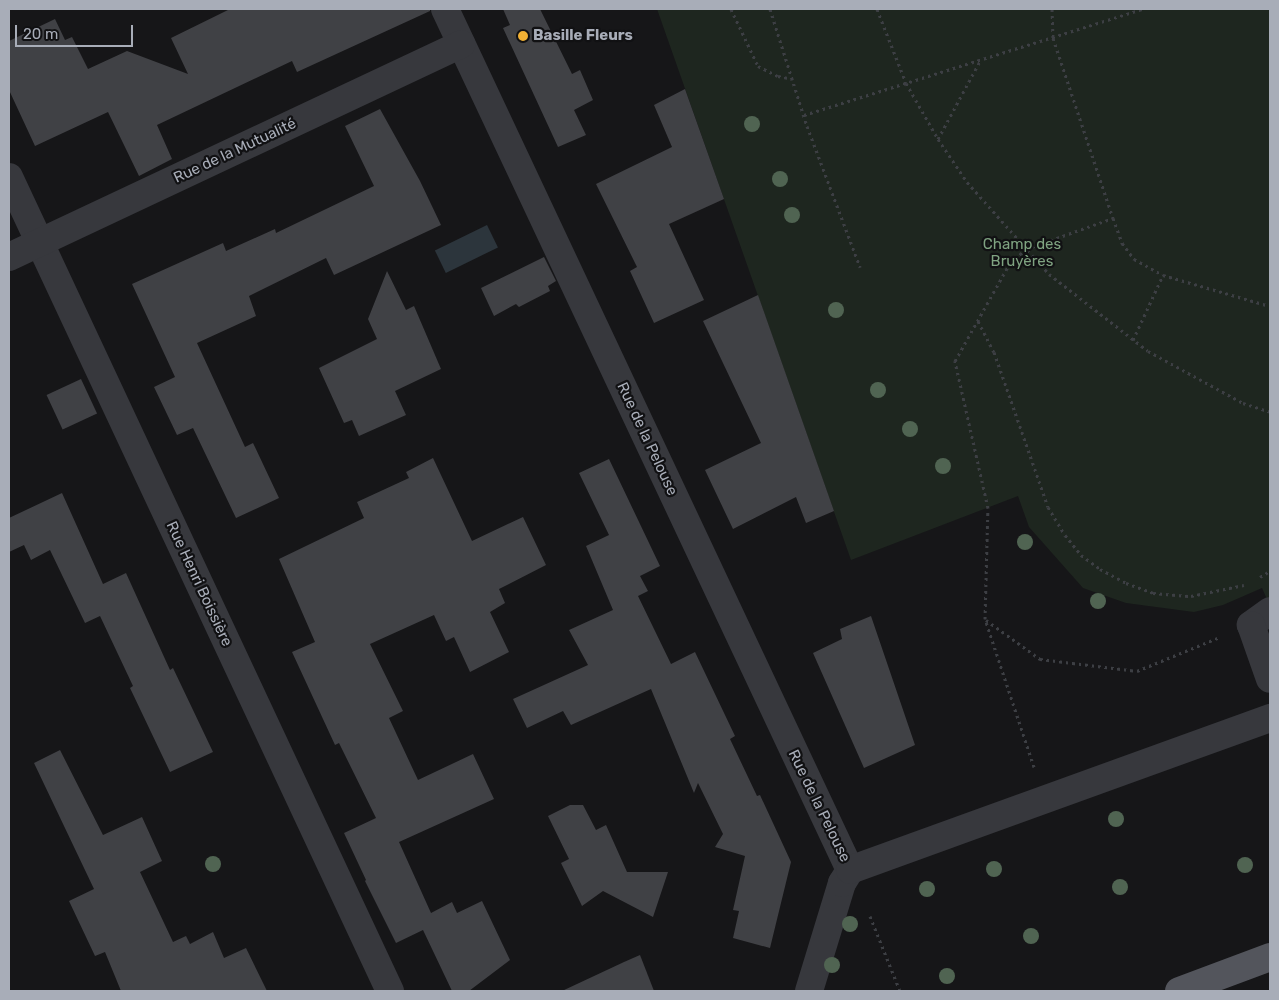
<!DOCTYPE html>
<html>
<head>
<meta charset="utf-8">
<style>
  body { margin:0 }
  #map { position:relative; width:1279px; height:1000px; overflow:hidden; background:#161618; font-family:Rubik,sans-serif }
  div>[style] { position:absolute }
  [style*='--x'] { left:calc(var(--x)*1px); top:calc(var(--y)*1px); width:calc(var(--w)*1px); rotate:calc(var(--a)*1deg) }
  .green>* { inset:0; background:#1e261f }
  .water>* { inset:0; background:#2c353c; transform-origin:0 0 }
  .building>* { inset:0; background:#404145; transform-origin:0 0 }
  .path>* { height:3px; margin-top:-1.5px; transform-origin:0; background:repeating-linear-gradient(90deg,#3d3f44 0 2.5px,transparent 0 6.5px) }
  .minor>* { height:28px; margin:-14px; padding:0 14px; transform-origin:14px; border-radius:14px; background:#37383d }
  .major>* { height:28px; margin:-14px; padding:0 14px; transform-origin:14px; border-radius:14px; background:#53555c }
  .trees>* { width:16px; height:16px; margin:-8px; border-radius:50%; background:#506452 }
  .dots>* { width:14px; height:14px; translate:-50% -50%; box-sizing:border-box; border:2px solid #111113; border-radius:50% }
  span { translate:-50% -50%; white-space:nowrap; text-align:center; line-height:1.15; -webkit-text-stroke:4.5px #111113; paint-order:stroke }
  .poi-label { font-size:15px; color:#a8adb8; font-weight:700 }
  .left { translate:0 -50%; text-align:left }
  .street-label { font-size:15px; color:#a8adb8 }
  .park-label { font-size:15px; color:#7fa381 }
  .frame { position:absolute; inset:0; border:10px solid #a8adb8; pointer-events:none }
  .scale { position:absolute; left:15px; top:25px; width:118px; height:22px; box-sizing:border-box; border:2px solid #a8adb8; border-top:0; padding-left:6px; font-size:15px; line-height:18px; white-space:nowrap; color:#a8adb8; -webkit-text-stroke:4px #111113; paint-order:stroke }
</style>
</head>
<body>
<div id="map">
  <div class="green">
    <div style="clip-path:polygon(657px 9px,1270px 9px,1270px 606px,1262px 588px,1223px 605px,1194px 612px,1126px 603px,1083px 588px,1029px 527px,1018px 496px,851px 560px)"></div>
  </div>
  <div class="water">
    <div style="left:487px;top:225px;width:25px;height:58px;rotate:64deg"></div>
  </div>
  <div class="building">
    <div style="clip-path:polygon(230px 9px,430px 9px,430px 11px,297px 72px,292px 61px,157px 125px,172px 159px,139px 176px,108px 112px,35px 146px,9px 90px,9px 41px,55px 19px,65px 40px,72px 37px,88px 69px,127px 51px,188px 74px,171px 38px)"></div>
    <div style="clip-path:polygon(503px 9px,540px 9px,572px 74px,580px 70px,593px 100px,574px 110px,586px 135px,558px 147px,503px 28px,510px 25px)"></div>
    <div style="clip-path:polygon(685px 89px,724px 199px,669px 224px,704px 300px,654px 323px,630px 271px,637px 267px,596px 184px,672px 147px,654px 105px)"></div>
    <div style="clip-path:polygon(380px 109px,420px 181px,441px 225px,334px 275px,326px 258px,249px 296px,256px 316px,197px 343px,245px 447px,253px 443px,279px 498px,236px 518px,193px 428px,177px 435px,154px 387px,175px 377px,132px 284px,223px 243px,226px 251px,275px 229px,276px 233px,374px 186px,345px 126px)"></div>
    <div style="clip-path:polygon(544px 257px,556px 281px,548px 286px,550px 291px,519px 307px,516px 304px,494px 316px,481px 288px)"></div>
    <div style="clip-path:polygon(387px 271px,406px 310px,414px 306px,441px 369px,395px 391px,406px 415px,359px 436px,352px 420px,344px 423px,319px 368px,377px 339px,368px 319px)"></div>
    <div style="clip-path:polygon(758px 295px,834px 511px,806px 523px,796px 497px,733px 529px,705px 470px,761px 443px,703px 321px)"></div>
    <div style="left:81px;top:379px;width:38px;height:38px;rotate:65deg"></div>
    <div style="clip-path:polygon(433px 458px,472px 541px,523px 517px,546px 565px,499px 589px,505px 603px,490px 612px,509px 652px,470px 672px,454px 637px,446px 641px,434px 615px,370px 644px,403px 711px,389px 718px,418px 780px,473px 754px,494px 799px,399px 842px,431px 913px,452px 902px,457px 913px,482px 901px,510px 960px,469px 991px,452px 991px,423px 930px,396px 943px,365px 881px,366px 880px,344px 833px,376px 818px,339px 743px,335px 745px,292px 652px,315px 642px,279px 559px,364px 518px,357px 502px,409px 478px,406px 472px)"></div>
    <div style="clip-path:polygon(609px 459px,660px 566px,640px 576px,648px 591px,638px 596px,671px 664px,695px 652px,735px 736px,730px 739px,757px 796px,760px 795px,791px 862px,770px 948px,733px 938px,739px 911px,733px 910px,745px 856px,715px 847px,723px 834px,698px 783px,694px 793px,651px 689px,571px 725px,563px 711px,527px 728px,513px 699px,588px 665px,569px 630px,613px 610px,586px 546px,609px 535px,579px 473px)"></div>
    <div style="clip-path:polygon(62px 493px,103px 584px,126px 573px,170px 670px,173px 668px,213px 752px,170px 772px,130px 688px,133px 686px,100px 616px,85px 623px,50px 550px,31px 560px,24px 545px,9px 552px,9px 518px)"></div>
    <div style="clip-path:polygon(871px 616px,915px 745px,864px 768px,813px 653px,842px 639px,840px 629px)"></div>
    <div style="clip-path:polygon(60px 750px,103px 835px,142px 817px,162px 861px,140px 872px,173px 942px,186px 936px,190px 944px,213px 932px,224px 958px,246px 948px,267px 991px,121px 991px,105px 952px,95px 956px,69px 901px,94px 889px,34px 763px)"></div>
    <div style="clip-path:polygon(570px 805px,583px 805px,596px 830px,606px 825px,627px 872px,668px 872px,653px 917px,603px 891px,582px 906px,561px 863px,569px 859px,548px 816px)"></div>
    <div style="clip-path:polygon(640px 955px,654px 991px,562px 991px,624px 962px)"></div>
  </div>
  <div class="path">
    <div style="--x:731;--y:9;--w:63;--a:64.7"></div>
    <div style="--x:758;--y:66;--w:22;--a:27"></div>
    <div style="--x:778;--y:76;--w:15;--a:11"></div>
    <div style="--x:770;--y:9;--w:123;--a:72.5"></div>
    <div style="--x:807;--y:126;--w:151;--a:69.4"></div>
    <div style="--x:877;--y:9;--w:79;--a:68.6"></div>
    <div style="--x:906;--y:83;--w:64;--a:60.3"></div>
    <div style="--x:938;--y:139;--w:52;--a:56"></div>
    <div style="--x:967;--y:182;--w:123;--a:48.3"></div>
    <div style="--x:1049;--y:274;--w:125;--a:37.9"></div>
    <div style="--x:1148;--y:351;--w:108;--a:28.7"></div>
    <div style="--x:1243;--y:403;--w:28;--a:18"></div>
    <div style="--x:1052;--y:9;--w:29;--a:88"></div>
    <div style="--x:1053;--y:38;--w:190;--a:71.6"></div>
    <div style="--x:1113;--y:218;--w:27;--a:70"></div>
    <div style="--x:1122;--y:243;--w:20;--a:53"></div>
    <div style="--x:1134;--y:259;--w:33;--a:29"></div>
    <div style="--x:1163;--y:275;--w:111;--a:16.2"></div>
    <div style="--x:804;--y:115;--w:355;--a:-17.4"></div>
    <div style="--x:938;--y:139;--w:89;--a:-61.7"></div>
    <div style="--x:978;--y:321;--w:35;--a:63"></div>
    <div style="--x:994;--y:352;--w:164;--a:70.8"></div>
    <div style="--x:1048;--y:507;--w:33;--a:59"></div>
    <div style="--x:1065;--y:535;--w:26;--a:51"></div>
    <div style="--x:1081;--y:555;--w:24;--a:36"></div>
    <div style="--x:1100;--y:569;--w:30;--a:28"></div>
    <div style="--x:1126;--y:583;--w:29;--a:20"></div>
    <div style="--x:1153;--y:593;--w:38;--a:5"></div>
    <div style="--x:1191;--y:596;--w:54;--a:-11.7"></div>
    <div style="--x:1133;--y:340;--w:72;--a:-65.2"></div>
    <div style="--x:1260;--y:577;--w:12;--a:-31"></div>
    <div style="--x:986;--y:620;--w:67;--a:35.8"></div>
    <div style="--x:1040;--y:659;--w:98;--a:7.1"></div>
    <div style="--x:1137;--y:671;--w:90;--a:-22.3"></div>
    <div style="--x:1034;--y:767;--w:156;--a:-108.3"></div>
    <div style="--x:985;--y:619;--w:111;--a:-88.5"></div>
    <div style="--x:988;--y:508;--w:151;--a:-102.7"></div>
    <div style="--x:955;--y:361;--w:112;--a:-60.7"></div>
    <div style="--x:1010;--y:263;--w:21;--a:-41"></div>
    <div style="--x:1026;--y:249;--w:92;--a:-19.6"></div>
    <div style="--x:870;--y:916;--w:81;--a:68.2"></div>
  </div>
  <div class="minor">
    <div style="--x:445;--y:9;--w:951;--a:64.81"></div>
    <div style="--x:9;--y:177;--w:899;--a:64.92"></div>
    <div style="--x:9;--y:257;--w:500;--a:-25.2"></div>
    <div style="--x:1270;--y:611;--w:24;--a:144"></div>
    <div style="--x:1251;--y:625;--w:57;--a:70.6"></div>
    <div style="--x:809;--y:991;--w:113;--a:-73"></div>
    <div style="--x:842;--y:883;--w:15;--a:-58"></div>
    <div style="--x:850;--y:870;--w:447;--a:-19.9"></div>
  </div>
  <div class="major">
    <div style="--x:1179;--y:991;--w:97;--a:-20.5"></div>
  </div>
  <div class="trees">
    <div style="left:752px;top:124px"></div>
    <div style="left:780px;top:179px"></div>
    <div style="left:792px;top:215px"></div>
    <div style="left:836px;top:310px"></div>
    <div style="left:878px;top:390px"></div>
    <div style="left:910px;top:429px"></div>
    <div style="left:943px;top:466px"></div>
    <div style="left:1025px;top:542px"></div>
    <div style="left:1098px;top:601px"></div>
    <div style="left:1116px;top:819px"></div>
    <div style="left:213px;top:864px"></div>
    <div style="left:1245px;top:865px"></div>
    <div style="left:994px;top:869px"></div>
    <div style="left:1120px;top:887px"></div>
    <div style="left:927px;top:889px"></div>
    <div style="left:850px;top:924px"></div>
    <div style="left:1031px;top:936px"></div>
    <div style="left:832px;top:965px"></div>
    <div style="left:947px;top:976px"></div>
  </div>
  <div class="dots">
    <div style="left:523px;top:36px;background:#f2b134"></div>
  </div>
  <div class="poi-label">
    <span class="left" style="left:533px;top:36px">Basille Fleurs</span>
  </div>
  <div class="street-label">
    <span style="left:235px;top:151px;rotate:-25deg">Rue de la Mutualité</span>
    <span style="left:647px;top:439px;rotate:65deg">Rue de la Pelouse</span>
    <span style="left:199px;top:584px;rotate:65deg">Rue Henri Boissière</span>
    <span style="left:819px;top:806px;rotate:64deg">Rue de la Pelouse</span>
  </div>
  <div class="park-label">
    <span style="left:1022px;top:253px">Champ des<br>Bruyères</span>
  </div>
  <div class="frame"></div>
  <div class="scale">20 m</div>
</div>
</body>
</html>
